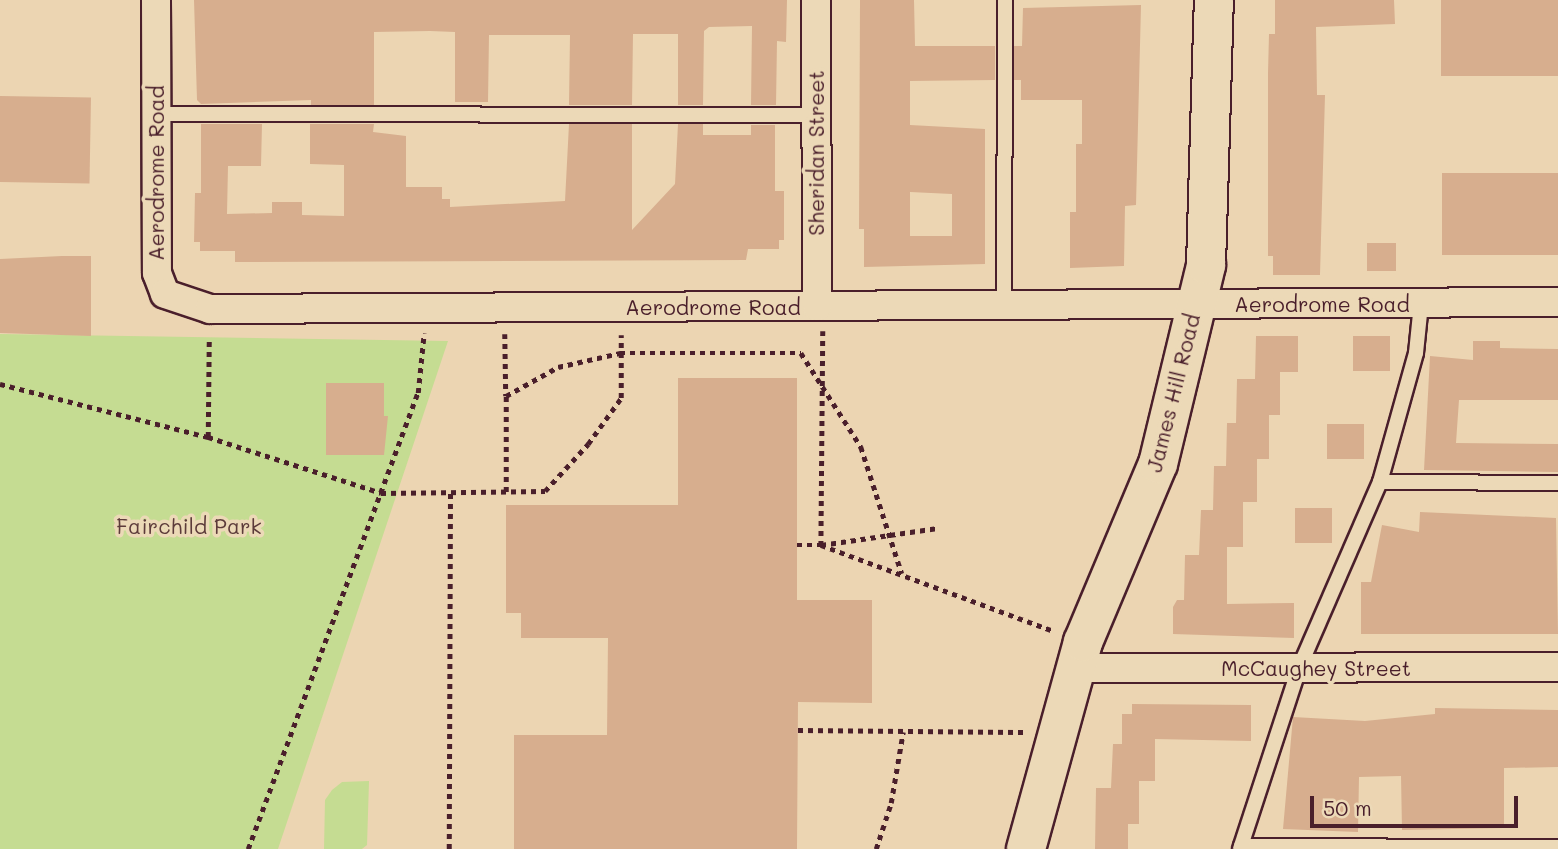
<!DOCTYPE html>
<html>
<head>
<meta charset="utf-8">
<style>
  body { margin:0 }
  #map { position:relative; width:1558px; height:849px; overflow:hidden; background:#ecd5b2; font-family:Mali,sans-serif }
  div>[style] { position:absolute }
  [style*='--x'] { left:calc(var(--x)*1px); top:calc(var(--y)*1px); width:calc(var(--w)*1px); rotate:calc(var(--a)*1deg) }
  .green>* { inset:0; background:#c5dc92 }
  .building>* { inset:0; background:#d7ae8e; transform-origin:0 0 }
  .path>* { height:4.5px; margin-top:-2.25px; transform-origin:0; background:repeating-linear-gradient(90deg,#4a1f2b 0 5px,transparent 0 10px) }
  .roads { filter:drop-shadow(2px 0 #4a1f2b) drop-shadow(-2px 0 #4a1f2b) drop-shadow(0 2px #4a1f2b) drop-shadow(0 -2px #4a1f2b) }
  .lane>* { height:14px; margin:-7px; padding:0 7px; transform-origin:7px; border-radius:7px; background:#ecd9b7 }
  .street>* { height:28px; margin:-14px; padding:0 14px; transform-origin:14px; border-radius:14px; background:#ecd9b7 }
  .secondary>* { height:38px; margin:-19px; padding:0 19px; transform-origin:19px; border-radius:19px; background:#ecd9b7 }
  span { translate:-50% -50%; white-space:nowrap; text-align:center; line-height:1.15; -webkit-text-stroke:7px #ecd9b7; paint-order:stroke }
  .street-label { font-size:21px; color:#4a1f2b }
  .park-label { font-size:21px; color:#5c3b3a }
  .scale { position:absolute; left:1310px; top:796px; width:208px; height:32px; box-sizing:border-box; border:4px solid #4a1f2b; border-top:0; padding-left:9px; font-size:21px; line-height:24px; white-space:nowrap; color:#4a1f2b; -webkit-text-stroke:5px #ecd9b7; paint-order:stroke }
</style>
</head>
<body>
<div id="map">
  <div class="green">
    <div style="clip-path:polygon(0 334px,448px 341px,278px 849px,0 849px)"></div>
    <div style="clip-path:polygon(369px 781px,367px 845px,362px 849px,324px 849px,325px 800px,332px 790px,342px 782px)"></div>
  </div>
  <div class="building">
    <div style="clip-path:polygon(194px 0,787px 0,786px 42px,777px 41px,776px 105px,751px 105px,752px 26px,709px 27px,704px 31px,703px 105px,678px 105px,678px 34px,633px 34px,632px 105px,569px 105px,570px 35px,489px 35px,488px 102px,455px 102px,455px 32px,430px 31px,374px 32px,374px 105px,311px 105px,311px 100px,201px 104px,197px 100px)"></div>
    <div style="clip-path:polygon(evenodd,860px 0,914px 0,915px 46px,995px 46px,995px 80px,910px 81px,910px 125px,985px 129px,985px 264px,864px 267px,864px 229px,859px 229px,860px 0,910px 192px,952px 194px,952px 236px,910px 236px,910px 192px)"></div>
    <div style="clip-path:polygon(1275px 0,1394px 0,1395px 24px,1316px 27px,1317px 95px,1325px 95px,1320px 275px,1273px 275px,1273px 256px,1268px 256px,1268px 73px,1269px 34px,1275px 34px)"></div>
    <div style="left:1441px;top:0;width:117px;height:76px"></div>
    <div style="clip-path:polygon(1141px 5px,1136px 205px,1125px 206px,1124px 266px,1070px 268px,1070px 212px,1076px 212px,1076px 144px,1082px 144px,1082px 100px,1021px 100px,1021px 80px,1014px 80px,1014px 46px,1022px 46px,1023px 8px)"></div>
    <div style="left:0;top:96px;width:91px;height:86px;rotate:1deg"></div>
    <div style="clip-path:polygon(201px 124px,262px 124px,261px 166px,228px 166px,227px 214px,272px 213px,272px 202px,302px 202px,302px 215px,344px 216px,344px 165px,310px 164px,310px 124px,374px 124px,373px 132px,406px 136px,406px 187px,442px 187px,442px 199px,450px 199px,450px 207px,565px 201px,569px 124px,632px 124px,632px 230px,675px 184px,678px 124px,703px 124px,703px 135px,751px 135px,751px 125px,775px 125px,775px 191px,784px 191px,784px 240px,779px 240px,779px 249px,748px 249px,746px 260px,235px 262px,235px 251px,200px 251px,200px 242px,194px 242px,195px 193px,201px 193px)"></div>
    <div style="left:1442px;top:173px;width:116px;height:82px"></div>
    <div style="left:1367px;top:243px;width:29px;height:28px"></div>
    <div style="clip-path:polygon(62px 256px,91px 256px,91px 336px,0 333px,0 259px)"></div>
    <div style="clip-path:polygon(1256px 336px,1298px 336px,1298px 372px,1280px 372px,1280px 415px,1269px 415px,1269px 459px,1257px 459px,1257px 502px,1243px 502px,1243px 547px,1227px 547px,1227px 604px,1294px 603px,1294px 638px,1173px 634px,1173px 607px,1177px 600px,1184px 600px,1185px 555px,1199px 555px,1201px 510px,1213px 510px,1214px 466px,1226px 466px,1227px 423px,1236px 423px,1237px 379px,1255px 379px)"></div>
    <div style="left:1390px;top:336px;width:35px;height:37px;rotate:90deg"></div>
    <div style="clip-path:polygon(1473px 341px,1500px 341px,1500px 348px,1558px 349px,1558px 400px,1459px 400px,1456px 443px,1558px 444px,1558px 472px,1424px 470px,1430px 356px,1473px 360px)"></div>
    <div style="clip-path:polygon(678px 378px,797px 378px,797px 600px,872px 600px,872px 703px,798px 702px,797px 849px,514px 849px,514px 735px,607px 735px,608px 638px,521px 638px,521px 613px,506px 613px,506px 505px,678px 505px)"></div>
    <div style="clip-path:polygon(326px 383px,384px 383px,384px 416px,388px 416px,384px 455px,326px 455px)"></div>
    <div style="left:1327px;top:424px;width:37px;height:35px"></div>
    <div style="left:1295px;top:508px;width:37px;height:35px"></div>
    <div style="clip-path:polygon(1420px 512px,1556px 518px,1558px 634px,1361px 634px,1361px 582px,1371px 582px,1382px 525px,1419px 532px)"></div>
    <div style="clip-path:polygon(1132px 704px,1251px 705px,1251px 741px,1155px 739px,1155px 781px,1139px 781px,1139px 824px,1128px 824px,1128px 849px,1095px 849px,1096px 788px,1111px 788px,1113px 744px,1122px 744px,1122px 714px,1132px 714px)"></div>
    <div style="clip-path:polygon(1435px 708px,1558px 710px,1558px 767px,1504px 768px,1504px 828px,1402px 830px,1401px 776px,1359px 777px,1358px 832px,1283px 829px,1293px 717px,1365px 721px,1435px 714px)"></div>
  </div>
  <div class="path">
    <div style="--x:823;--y:331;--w:214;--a:90.5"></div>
    <div style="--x:821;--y:545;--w:118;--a:-8.3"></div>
    <div style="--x:505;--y:334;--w:62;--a:89.1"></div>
    <div style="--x:0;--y:384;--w:215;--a:14.3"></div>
    <div style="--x:208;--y:437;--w:182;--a:17.9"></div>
    <div style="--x:381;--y:493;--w:164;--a:-0.7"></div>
    <div style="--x:545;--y:491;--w:64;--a:-47.5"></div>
    <div style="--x:588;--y:444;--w:57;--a:-54.3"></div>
    <div style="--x:621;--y:398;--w:63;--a:-90"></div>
    <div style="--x:208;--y:437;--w:100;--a:-89.4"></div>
    <div style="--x:506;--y:492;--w:96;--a:-90"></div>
    <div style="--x:506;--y:396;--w:60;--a:-29.1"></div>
    <div style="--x:558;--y:367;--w:64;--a:-12.7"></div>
    <div style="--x:620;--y:353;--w:181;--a:0"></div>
    <div style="--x:801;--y:353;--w:112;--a:57.4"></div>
    <div style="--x:861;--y:447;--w:133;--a:72.1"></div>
    <div style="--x:797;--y:545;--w:24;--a:0"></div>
    <div style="--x:821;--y:545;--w:247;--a:20.3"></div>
    <div style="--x:798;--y:730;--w:226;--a:0.5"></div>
    <div style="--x:248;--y:849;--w:487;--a:-69.6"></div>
    <div style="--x:418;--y:393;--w:60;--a:-84.3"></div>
    <div style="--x:449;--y:849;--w:356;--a:-89.8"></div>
    <div style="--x:876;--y:849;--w:48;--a:-71.9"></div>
    <div style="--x:891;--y:803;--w:72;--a:-80.4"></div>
  </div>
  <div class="roads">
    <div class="lane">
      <div style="--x:156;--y:114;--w:660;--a:0.09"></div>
      <div style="--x:1004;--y:305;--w:305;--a:-89.8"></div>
      <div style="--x:1380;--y:482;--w:178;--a:0.3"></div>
      <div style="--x:1241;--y:846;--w:317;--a:0.2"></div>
      <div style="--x:1240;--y:849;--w:190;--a:-71.9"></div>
      <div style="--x:1299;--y:668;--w:203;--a:-66.5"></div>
      <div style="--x:1380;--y:482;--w:134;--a:-74.4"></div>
      <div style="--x:1416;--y:353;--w:49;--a:-84.2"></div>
    </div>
    <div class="street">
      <div style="--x:156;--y:0;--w:273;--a:89.8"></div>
      <div style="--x:157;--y:273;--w:22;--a:69"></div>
      <div style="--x:165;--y:294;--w:47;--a:18.4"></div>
      <div style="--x:210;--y:309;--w:1348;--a:-0.3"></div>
      <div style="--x:816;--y:0;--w:306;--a:89.8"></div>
      <div style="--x:1074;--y:668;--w:484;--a:-0.1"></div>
    </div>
    <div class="secondary">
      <div style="--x:1026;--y:849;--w:215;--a:-74.6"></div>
      <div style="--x:1083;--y:642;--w:193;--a:-67.2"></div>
      <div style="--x:1158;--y:464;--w:205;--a:-76.4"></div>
      <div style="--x:1206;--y:265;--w:265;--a:-88.3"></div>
    </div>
  </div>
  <div class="street-label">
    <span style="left:816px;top:153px;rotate:-90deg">Sheridan Street</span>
    <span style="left:156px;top:173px;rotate:-90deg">Aerodrome Road</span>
    <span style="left:1322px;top:304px">Aerodrome Road</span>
    <span style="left:713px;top:307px">Aerodrome Road</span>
    <span style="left:1173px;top:393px;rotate:-76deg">James Hill Road</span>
    <span style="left:1316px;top:668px">McCaughey Street</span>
  </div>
  <div class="park-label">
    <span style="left:189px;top:526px">Fairchild Park</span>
  </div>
  <div class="scale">50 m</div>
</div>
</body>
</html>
